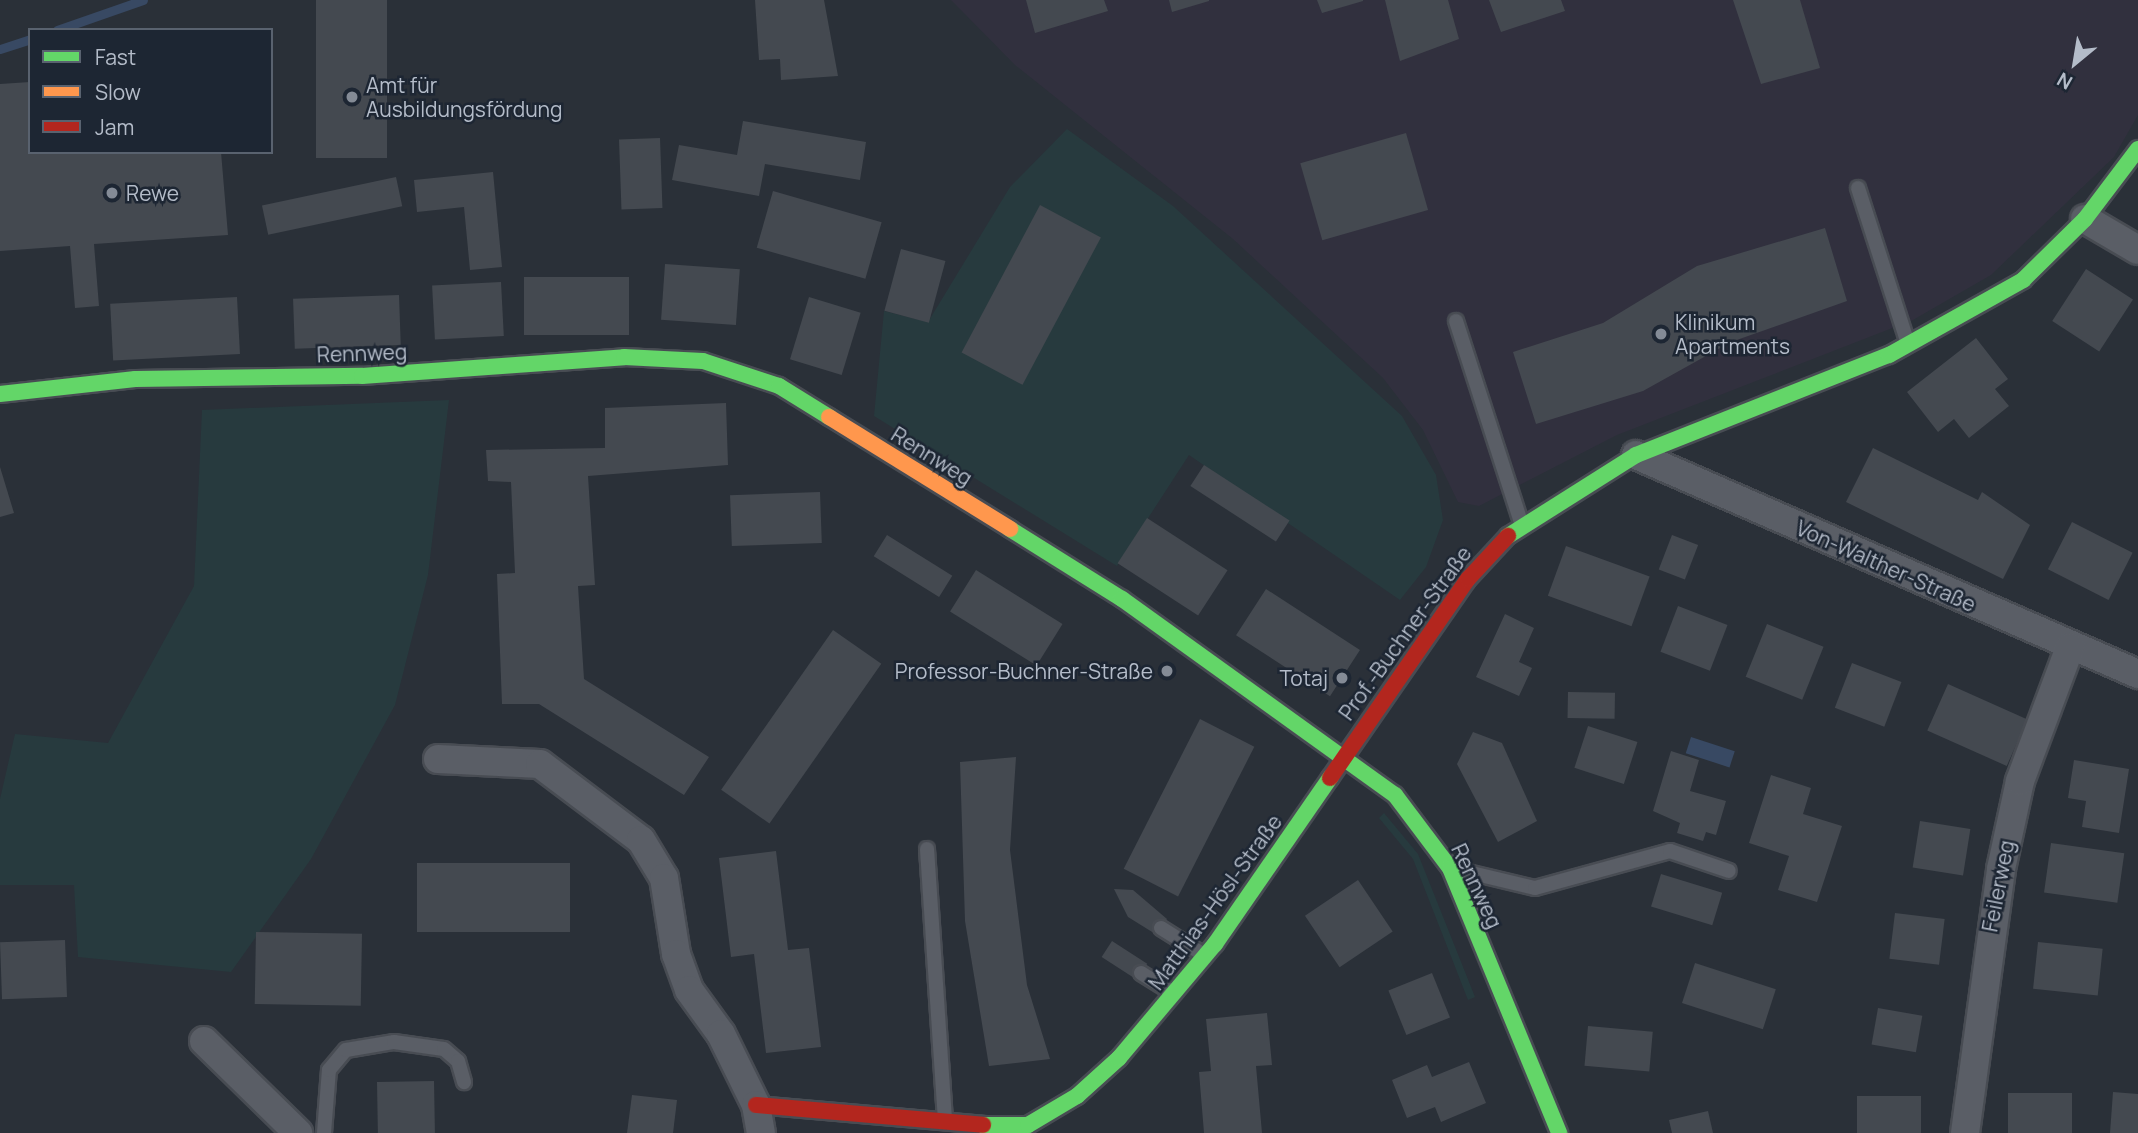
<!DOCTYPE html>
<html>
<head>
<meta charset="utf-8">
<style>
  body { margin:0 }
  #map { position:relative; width:2138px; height:1133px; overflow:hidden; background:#2a3038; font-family:Manrope,sans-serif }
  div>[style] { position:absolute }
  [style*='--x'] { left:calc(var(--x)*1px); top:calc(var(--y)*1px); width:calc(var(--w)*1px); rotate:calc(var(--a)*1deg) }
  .medical>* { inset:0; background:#31303e }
  .green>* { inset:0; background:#273a3e }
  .water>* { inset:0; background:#384963; transform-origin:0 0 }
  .stream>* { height:9px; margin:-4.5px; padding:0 4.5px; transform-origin:4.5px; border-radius:4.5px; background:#384963 }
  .building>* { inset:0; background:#444950; transform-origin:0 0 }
  .roads { filter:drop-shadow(2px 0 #484c53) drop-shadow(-2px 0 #484c53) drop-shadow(0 2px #484c53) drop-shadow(0 -2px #484c53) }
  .lane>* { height:14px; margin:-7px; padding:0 7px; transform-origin:7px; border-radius:7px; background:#5a5e66 }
  .street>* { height:28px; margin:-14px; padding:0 14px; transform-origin:14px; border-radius:14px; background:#5a5e66 }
  .fast>* { height:16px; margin:-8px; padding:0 8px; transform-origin:8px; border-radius:8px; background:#63d668 }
  .slow>* { height:16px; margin:-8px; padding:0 8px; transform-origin:8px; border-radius:8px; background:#ff974d }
  .jam>* { height:16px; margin:-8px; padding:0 8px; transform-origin:8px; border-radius:8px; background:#b3261e }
  .dots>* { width:19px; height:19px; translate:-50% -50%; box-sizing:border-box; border:4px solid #1d2633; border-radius:50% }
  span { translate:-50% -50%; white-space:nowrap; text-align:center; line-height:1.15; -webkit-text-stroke:5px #1d2633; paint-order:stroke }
  .poi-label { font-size:21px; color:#b4bcc9 }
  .left { translate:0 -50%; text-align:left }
  .right { translate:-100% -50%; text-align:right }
  .street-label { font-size:21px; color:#b4bcc9 }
  .legend { position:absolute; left:28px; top:28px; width:245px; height:126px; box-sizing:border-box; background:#1d2633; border:2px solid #59626f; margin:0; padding:9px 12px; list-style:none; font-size:21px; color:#b4bcc9 }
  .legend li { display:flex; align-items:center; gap:14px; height:35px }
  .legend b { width:35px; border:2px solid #59626f }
  .north { position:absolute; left:2040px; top:28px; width:70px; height:70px; -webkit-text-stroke:5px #1d2633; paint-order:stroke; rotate:210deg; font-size:19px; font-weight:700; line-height:28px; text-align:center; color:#b4bcc9 }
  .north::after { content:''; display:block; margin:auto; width:24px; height:32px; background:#b4bcc9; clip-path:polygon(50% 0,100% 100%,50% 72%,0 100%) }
</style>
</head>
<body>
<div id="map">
  <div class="medical">
    <div style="clip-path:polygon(951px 0,2138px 0,2138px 115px,2114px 157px,1991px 275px,1913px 320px,1617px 435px,1479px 506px,1458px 502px,1423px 430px,1383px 378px,1233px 239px,1015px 65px)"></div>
  </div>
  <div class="green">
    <div style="clip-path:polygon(1067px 129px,1173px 206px,1402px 416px,1436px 475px,1443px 520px,1426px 567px,1400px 600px,1189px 455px,1117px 566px,874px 416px,884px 311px,928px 322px,1010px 187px)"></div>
    <div style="clip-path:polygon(449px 400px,428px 575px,395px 705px,311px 859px,231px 972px,78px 957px,74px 885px,0 885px,0 799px,15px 734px,108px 743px,194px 586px,202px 410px)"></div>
    <div style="clip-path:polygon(1384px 813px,1418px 854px,1475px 997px,1468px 1000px,1413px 859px,1379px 818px)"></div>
  </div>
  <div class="water">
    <div style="left:1691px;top:737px;width:46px;height:17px;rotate:18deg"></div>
  </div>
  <div class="stream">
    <div style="--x:57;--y:30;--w:91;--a:-19.2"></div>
    <div style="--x:0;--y:49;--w:32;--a:-18"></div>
  </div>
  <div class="building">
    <div style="left:316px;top:0;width:71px;height:158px"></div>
    <div style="clip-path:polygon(755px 0,824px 0,838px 76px,781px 80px,780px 59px,759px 60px)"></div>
    <div style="clip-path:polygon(1026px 0,1104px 0,1108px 11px,1035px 33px)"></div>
    <div style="clip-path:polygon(1169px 0,1209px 0,1209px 1px,1172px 12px)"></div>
    <div style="clip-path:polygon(1317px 0,1363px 0,1363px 1px,1322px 13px)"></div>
    <div style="clip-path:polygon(1385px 0,1448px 0,1459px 39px,1400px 61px)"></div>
    <div style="clip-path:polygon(1489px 0,1561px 0,1565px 11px,1501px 32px)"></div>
    <div style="clip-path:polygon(1733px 0,1800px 0,1820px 68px,1761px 84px)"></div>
    <div style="clip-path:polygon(30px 82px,30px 152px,221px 152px,228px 235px,94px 244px,99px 306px,75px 308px,70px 246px,0 251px,0 84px)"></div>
    <div style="clip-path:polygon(743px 121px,866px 142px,860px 180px,765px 164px,759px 196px,672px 180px,679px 145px,737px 155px)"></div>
    <div style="left:1406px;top:133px;width:80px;height:110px;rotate:74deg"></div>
    <div style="left:660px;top:138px;width:70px;height:41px;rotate:88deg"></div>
    <div style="clip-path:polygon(493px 172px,502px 267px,470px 270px,464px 207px,417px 212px,414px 180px)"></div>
    <div style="left:396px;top:177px;width:30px;height:137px;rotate:78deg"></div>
    <div style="left:773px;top:191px;width:113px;height:59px;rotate:16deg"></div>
    <div style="left:1040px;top:205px;width:69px;height:167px;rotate:28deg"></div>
    <div style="clip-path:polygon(1825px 228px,1847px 301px,1731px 342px,1643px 391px,1536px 424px,1513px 352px,1603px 323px,1697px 266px)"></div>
    <div style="left:901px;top:249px;width:46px;height:64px;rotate:15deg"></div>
    <div style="left:665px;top:264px;width:75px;height:56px;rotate:4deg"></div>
    <div style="left:2086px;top:269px;width:56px;height:62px;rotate:33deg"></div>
    <div style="left:524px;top:277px;width:105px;height:58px"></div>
    <div style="left:501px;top:282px;width:54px;height:69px;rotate:87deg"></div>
    <div style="left:399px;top:295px;width:50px;height:106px;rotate:88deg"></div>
    <div style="left:237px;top:297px;width:57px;height:127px;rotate:87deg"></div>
    <div style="left:809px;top:297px;width:54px;height:65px;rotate:17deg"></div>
    <div style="clip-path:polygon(1976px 338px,2008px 379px,1995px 389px,2009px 406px,1969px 438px,1954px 419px,1938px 432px,1907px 392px)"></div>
    <div style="clip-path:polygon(726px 403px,728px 465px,588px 476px,595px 585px,578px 586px,584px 679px,709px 757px,684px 795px,539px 704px,502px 704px,497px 574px,515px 573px,511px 482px,488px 481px,486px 450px,605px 448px,605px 408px)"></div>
    <div style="clip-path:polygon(1873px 448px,1978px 500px,1982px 492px,2030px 525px,2003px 579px,1846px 502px)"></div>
    <div style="left:1204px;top:465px;width:102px;height:25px;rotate:33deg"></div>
    <div style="clip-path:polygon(0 467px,14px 513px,0 517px)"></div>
    <div style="left:820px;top:492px;width:51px;height:90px;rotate:88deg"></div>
    <div style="left:1147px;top:518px;width:96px;height:54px;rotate:33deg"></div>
    <div style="left:2072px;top:522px;width:68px;height:53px;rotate:27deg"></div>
    <div style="left:887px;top:535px;width:77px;height:25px;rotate:32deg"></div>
    <div style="left:1672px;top:535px;width:28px;height:37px;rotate:21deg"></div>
    <div style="left:1566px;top:546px;width:89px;height:53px;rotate:20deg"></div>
    <div style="left:976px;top:570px;width:102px;height:49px;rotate:32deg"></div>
    <div style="left:1266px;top:589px;width:112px;height:55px;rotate:33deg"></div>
    <div style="left:1678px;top:606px;width:53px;height:49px;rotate:21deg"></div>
    <div style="clip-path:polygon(1505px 614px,1534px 628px,1519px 662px,1532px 668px,1519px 696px,1476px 677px)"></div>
    <div style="left:1767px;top:624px;width:61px;height:57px;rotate:22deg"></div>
    <div style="left:833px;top:630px;width:59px;height:195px;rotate:35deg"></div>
    <div style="left:1852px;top:663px;width:53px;height:48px;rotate:21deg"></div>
    <div style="left:1948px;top:684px;width:87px;height:51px;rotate:24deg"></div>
    <div style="left:1568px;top:692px;width:47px;height:26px;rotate:1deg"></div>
    <div style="left:1200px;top:719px;width:61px;height:168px;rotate:27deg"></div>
    <div style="left:1588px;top:726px;width:52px;height:44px;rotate:18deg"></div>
    <div style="clip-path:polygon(1473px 732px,1502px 743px,1537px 821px,1498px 842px,1457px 764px)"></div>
    <div style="clip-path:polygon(1671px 751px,1699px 760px,1690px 791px,1726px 801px,1716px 835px,1706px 832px,1703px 841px,1677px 833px,1680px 823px,1653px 811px)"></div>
    <div style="clip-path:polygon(1016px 757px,1010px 850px,1027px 985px,1050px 1059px,989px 1066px,965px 921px,960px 762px)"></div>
    <div style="clip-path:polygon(2074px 760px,2129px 769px,2119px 833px,2082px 827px,2086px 801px,2068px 798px)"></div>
    <div style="clip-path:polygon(1771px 775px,1811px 788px,1803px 814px,1842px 826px,1817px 902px,1778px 890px,1789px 856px,1749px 843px)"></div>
    <div style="left:1920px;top:821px;width:51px;height:47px;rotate:9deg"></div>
    <div style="left:2051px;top:843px;width:74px;height:50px;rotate:8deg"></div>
    <div style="clip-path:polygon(776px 851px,788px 950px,809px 948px,821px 1047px,766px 1053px,754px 954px,731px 957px,719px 858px)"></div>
    <div style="left:417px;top:863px;width:153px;height:69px"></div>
    <div style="left:1661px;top:874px;width:64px;height:34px;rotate:17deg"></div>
    <div style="left:1358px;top:880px;width:62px;height:64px;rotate:56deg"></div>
    <div style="clip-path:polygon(1114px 889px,1133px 890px,1167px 919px,1157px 935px,1128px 917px)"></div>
    <div style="left:1895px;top:913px;width:50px;height:46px;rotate:7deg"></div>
    <div style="left:256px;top:932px;width:106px;height:72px;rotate:1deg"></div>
    <div style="left:65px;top:940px;width:57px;height:65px;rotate:88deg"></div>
    <div style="left:1112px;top:941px;width:42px;height:19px;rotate:33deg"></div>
    <div style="left:2038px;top:942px;width:65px;height:47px;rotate:6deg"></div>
    <div style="left:1695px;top:963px;width:85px;height:42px;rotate:18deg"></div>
    <div style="left:1432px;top:973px;width:48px;height:47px;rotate:68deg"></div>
    <div style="left:1878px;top:1008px;width:45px;height:37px;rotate:10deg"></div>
    <div style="clip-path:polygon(1267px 1013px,1272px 1065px,1256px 1066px,1262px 1133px,1204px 1133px,1199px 1072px,1211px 1071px,1206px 1019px)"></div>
    <div style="left:1588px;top:1026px;width:65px;height:40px;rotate:5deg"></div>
    <div style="clip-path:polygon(1469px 1062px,1486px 1103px,1441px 1122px,1435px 1107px,1407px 1118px,1392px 1080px,1427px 1065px,1432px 1077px)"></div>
    <div style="left:434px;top:1081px;width:52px;height:57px;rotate:89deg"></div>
    <div style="clip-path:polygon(2113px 1092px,2138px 1094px,2138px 1133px,2110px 1133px)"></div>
    <div style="left:2008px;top:1093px;width:64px;height:40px"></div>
    <div style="clip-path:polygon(632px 1095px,677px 1100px,673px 1133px,627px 1133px)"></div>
    <div style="left:1921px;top:1096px;width:37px;height:64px;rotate:90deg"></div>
    <div style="clip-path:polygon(1708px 1111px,1713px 1133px,1672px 1133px,1669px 1120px)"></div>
  </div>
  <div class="roads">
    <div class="lane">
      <div style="--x:1858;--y:188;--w:161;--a:72.2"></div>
      <div style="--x:1456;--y:321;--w:211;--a:72.1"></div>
      <div style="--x:927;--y:849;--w:273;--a:86.2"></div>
      <div style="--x:1455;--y:869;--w:82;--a:13.4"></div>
      <div style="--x:1535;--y:888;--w:140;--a:-15.3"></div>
      <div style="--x:1670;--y:851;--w:62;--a:18.7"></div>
      <div style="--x:1161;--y:928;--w:51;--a:32.1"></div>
      <div style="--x:1141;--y:973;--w:36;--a:32"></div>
      <div style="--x:324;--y:1133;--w:63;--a:-85.5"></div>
      <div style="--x:329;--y:1070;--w:26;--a:-50"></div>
      <div style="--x:346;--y:1050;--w:49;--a:-9.5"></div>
      <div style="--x:394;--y:1042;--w:50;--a:8"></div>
      <div style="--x:444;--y:1049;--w:18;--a:41"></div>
      <div style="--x:458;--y:1061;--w:22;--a:74"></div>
    </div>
    <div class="street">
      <div style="--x:2085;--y:219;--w:61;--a:30.3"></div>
      <div style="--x:1636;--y:455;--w:548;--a:23.57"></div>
      <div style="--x:438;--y:759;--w:102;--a:2.8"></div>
      <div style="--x:540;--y:764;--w:126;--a:37"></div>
      <div style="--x:641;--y:840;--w:44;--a:58.8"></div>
      <div style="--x:664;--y:878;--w:77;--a:81"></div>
      <div style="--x:676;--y:954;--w:38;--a:70"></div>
      <div style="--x:689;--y:990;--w:54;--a:54"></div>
      <div style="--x:721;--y:1034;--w:79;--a:63.8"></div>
      <div style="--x:756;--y:1105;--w:28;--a:80"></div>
      <div style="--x:204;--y:1041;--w:132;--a:44.4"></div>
      <div style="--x:1965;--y:1133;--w:266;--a:-82.2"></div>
      <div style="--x:2001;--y:869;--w:90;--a:-77.8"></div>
      <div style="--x:2020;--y:781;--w:143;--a:-69.5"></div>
    </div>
    <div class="fast">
      <div style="--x:0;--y:394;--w:136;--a:-6.3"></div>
      <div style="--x:135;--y:379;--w:227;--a:-0.8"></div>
      <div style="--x:362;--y:376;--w:263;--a:-4.1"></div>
      <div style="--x:624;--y:357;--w:79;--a:2.9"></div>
      <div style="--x:703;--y:361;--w:80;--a:18.2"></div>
      <div style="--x:779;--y:386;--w:59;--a:31.8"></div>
      <div style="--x:1010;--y:529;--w:132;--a:32"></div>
      <div style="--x:1122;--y:599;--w:336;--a:35.7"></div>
      <div style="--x:1395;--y:795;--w:91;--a:53"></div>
      <div style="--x:1450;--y:868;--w:287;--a:67.6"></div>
      <div style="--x:1508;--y:536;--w:151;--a:-32.3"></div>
      <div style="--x:1636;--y:455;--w:272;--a:-21.6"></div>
      <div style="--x:1889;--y:355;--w:154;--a:-29.2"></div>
      <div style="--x:2023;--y:280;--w:87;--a:-44.5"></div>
      <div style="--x:2085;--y:219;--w:88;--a:-52.9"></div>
      <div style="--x:983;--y:1125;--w:45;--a:0"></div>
      <div style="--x:1028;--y:1125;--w:57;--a:-30.6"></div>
      <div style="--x:1077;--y:1096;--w:57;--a:-42.1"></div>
      <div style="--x:1119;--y:1058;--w:149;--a:-49.9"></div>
      <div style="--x:1215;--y:944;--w:202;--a:-55.3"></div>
    </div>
    <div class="slow">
      <div style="--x:829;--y:417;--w:213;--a:31.7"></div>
    </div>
    <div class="jam">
      <div style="--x:1330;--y:778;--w:242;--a:-55.3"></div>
      <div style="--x:1468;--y:579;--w:59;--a:-47.1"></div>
      <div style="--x:756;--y:1105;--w:228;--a:5"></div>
    </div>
  </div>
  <div class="dots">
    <div style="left:352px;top:97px;background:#848b96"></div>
    <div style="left:112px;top:193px;background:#848b96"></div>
    <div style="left:1661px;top:334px;background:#848b96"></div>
    <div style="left:1167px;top:671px;background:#848b96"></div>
    <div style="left:1342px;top:678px;background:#848b96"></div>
  </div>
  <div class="poi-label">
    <span class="left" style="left:366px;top:97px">Amt für<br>Ausbildungsfördung</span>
    <span class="left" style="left:126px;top:193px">Rewe</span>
    <span class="left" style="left:1675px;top:334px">Klinikum<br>Apartments</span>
    <span class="right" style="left:1153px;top:671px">Professor-Buchner-Straße</span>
    <span class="right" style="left:1328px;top:678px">Totaj</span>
  </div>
  <div class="street-label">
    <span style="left:362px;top:353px;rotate:-2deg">Rennweg</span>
    <span style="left:932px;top:456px;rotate:32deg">Rennweg</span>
    <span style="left:1886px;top:566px;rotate:24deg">Von-Walther-Straße</span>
    <span style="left:1405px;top:633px;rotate:-54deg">Prof.-Buchner-Straße</span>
    <span style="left:1477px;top:886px;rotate:65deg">Rennweg</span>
    <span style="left:1998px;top:886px;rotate:-79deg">Feilerweg</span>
    <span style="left:1215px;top:902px;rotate:-54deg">Matthias-Hösl-Straße</span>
  </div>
  <ul class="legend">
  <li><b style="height:9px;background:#63d668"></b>Fast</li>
  <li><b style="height:9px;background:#ff974d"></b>Slow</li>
  <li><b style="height:9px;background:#b3261e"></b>Jam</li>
  </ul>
  <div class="north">N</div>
</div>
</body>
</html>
